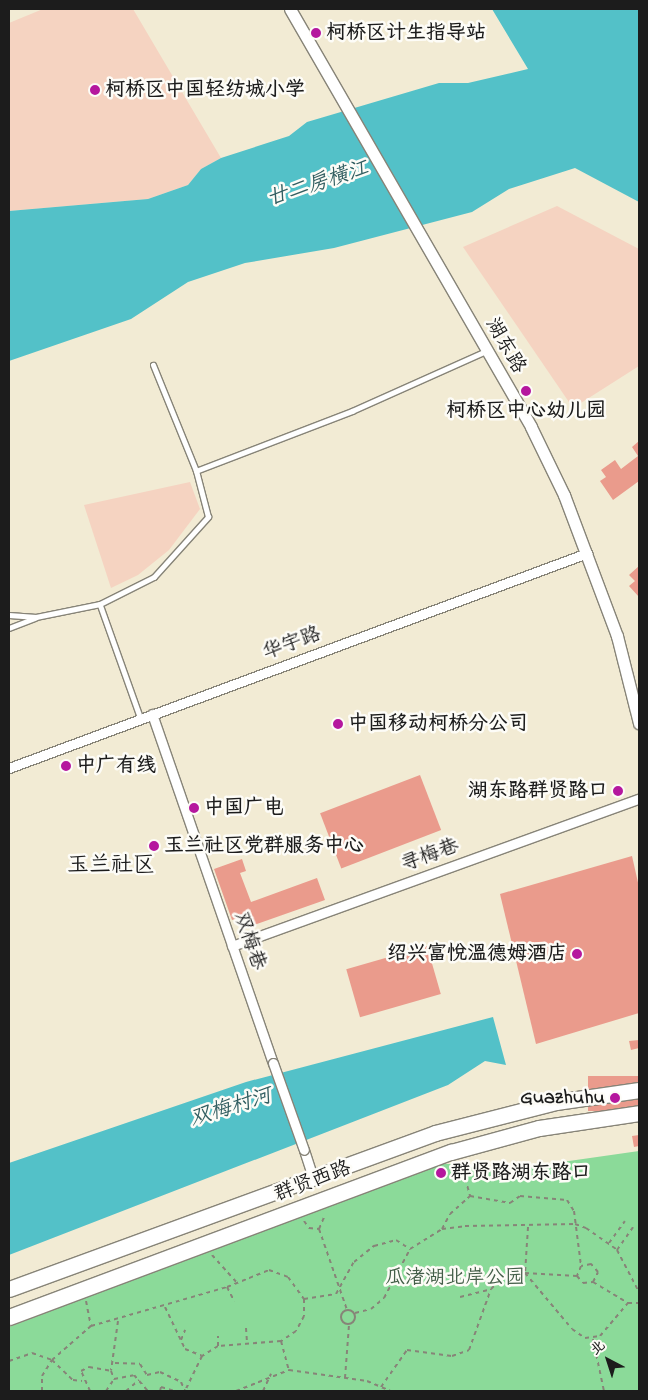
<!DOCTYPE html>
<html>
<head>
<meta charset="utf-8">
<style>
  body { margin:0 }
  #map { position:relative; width:648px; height:1400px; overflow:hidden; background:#f2ebd4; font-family:"Indie Flower","LXGW WenKai TC",sans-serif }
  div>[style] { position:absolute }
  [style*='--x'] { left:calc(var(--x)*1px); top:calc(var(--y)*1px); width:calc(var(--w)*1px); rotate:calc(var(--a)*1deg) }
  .built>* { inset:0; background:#f5d3c1 }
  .green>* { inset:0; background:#8bda99 }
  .water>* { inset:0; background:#53c1c8 }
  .building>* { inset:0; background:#ea9b8c; transform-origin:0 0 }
  .path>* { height:2px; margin-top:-1px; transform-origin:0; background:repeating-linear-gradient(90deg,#878478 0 4px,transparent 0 8px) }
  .path>.ring { margin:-1px; padding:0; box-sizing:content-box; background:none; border:2px solid #878478; border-radius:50% }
  .roads { filter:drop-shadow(1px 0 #878478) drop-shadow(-1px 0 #878478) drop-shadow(0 1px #878478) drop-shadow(0 -1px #878478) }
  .service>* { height:4.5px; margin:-2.25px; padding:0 2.25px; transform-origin:2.25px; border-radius:2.25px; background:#fff }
  .minor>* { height:9px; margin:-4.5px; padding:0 4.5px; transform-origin:4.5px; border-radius:4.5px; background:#fff }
  .tertiary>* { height:11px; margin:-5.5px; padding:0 5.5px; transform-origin:5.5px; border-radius:5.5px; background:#fff }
  .primary>* { height:15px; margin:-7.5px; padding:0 7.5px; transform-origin:7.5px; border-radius:7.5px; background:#fff }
  .bridges { filter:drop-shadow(1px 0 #878478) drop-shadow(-1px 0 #878478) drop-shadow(0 1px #878478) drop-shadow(0 -1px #878478) }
  .minor-bridge>* { height:9px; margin:-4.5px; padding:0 4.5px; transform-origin:4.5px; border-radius:4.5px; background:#fff }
  .dots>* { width:14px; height:14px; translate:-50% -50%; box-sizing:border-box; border:2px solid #fdfcf7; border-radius:50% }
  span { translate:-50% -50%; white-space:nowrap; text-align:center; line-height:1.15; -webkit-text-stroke:5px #fdfcf7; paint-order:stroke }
  .poi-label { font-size:20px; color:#1c1c1c; font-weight:700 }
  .left { translate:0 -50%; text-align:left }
  .right { translate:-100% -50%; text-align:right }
  .street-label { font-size:20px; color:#1c1c1c }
  .park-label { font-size:20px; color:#435e48 }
  .water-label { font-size:21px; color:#325e61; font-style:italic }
  .quarter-label { font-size:22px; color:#1c1c1c }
  .frame { position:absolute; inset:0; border:10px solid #1c1c1c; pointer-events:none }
  .north { position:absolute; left:583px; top:1335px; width:50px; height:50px; -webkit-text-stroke:4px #fdfcf7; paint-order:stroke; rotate:320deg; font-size:14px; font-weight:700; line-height:20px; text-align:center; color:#1c1c1c }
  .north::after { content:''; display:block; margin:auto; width:18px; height:22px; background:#1c1c1c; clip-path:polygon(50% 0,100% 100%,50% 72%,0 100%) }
</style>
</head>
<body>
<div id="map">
  <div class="built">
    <div style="clip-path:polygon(43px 9px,133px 9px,221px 158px,201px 169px,188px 185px,148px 199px,9px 211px,9px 23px)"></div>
    <div style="clip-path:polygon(557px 206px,639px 249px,639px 366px,573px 408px,463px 247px)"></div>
    <div style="clip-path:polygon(190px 482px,200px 509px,169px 550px,138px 575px,111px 588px,84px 505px)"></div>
  </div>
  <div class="green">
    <div style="clip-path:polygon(639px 1151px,639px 1391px,9px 1391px,9px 1327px,436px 1163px,513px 1169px)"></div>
  </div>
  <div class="water">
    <div style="clip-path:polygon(492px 9px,639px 9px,639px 202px,575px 168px,509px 189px,472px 212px,334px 248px,245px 263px,188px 282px,131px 319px,9px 361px,9px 211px,148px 199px,188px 185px,201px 169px,221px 158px,289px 136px,307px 122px,439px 83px,468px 83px,528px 69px)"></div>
    <div style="clip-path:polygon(493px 1017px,506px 1065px,485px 1061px,448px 1085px,9px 1255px,9px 1163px,246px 1082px)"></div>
  </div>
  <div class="building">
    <div style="clip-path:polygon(639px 441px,639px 481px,613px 500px,600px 481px,606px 477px,601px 470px,615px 460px,621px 469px,638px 456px,632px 447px)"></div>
    <div style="clip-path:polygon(639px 566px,639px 597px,629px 586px,635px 581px,629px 575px)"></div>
    <div style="left:420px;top:775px;width:59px;height:107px;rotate:69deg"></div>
    <div style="clip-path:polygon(632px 856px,639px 887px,639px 1013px,536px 1044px,500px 894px)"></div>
    <div style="clip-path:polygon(242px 859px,246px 871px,240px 873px,251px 902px,317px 878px,325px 900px,248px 927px,244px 916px,232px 920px,214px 869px)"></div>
    <div style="left:427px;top:946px;width:50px;height:84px;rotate:74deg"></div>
    <div style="clip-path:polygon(639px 1040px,639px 1048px,631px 1050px,629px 1041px)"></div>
    <div style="left:639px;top:1076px;width:35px;height:51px;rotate:90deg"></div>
    <div style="clip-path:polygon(639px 1135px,639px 1146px,634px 1147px,632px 1136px)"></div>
  </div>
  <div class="path">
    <div style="--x:463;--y:1171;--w:26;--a:74"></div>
    <div style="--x:304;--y:1221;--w:9;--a:54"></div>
    <div style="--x:309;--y:1228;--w:10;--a:6"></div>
    <div style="--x:319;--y:1229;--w:13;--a:-67"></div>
    <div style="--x:528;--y:1227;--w:46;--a:93.7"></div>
    <div style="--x:525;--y:1273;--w:73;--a:50"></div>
    <div style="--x:572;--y:1329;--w:16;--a:35"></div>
    <div style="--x:585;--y:1338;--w:15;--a:-8"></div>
    <div style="--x:600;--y:1336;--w:43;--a:-49.7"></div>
    <div style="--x:319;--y:1229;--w:86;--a:70.9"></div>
    <div style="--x:442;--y:1229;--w:17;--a:-62"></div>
    <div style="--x:450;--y:1214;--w:27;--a:-42"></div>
    <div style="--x:470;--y:1196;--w:41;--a:9.9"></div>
    <div style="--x:510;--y:1203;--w:12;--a:-35"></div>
    <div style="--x:520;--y:1196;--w:47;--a:4.9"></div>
    <div style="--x:567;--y:1200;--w:13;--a:58"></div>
    <div style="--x:574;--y:1211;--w:55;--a:82.7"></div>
    <div style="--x:609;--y:1243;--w:27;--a:-54"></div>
    <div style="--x:617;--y:1250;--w:28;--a:-55"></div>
    <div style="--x:212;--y:1255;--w:38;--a:48"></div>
    <div style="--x:593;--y:1282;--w:41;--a:31"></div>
    <div style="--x:628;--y:1303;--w:11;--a:0"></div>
    <div style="--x:227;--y:1287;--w:16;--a:63"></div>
    <div style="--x:460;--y:1297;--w:32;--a:-14"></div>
    <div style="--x:304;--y:1299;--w:32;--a:-9"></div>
    <div style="--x:336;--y:1294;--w:37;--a:-61"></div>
    <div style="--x:354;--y:1262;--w:26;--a:-39"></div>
    <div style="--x:374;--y:1246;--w:23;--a:-15"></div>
    <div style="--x:396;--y:1240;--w:17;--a:33"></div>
    <div style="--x:86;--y:1301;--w:25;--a:79"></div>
    <div style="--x:165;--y:1307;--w:47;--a:64.5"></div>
    <div style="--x:185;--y:1349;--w:18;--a:22"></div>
    <div class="ring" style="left:341px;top:1310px;width:12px;height:12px"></div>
    <div style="--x:355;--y:1313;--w:16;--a:-14"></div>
    <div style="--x:371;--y:1309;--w:17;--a:-40"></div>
    <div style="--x:384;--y:1298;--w:55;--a:-62"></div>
    <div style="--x:410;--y:1249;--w:38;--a:-32"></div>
    <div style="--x:442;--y:1229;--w:23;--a:-7"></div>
    <div style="--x:465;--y:1226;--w:110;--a:-1"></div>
    <div style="--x:575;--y:1224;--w:12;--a:20"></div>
    <div style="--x:586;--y:1228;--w:38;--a:35"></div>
    <div style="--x:617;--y:1250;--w:47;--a:62.4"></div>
    <div style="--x:118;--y:1321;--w:50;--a:98"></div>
    <div style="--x:111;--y:1371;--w:9;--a:69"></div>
    <div style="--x:114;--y:1379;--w:20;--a:-11"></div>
    <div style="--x:134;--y:1375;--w:21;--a:49"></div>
    <div style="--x:246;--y:1328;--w:15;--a:86"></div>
    <div style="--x:593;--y:1339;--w:53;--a:78.1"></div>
    <div style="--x:181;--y:1340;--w:11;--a:-68"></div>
    <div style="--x:281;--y:1341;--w:30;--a:75"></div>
    <div style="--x:218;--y:1346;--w:10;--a:-90"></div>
    <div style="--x:9;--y:1361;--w:24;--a:-19"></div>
    <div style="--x:32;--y:1353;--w:21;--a:19"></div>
    <div style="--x:52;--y:1360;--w:29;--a:44"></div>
    <div style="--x:73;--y:1380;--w:9;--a:6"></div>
    <div style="--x:115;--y:1363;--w:25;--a:2"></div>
    <div style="--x:140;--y:1364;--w:13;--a:58"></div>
    <div style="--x:147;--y:1375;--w:13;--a:-13"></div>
    <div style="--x:160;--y:1372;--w:23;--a:25"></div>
    <div style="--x:181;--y:1382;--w:10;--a:66"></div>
    <div style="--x:345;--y:1378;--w:53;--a:-85.7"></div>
    <div style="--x:381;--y:1387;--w:45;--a:-54.9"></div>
    <div style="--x:407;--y:1350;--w:45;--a:7.6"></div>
    <div style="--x:452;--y:1356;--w:18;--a:-19"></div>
    <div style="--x:469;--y:1350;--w:65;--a:-70.2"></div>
    <div style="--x:491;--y:1289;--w:17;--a:-45"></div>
    <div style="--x:503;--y:1277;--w:22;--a:-10"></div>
    <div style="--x:525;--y:1273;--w:52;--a:3.3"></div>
    <div style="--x:577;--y:1276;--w:9;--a:49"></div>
    <div style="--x:583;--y:1283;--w:10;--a:-6"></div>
    <div style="--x:593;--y:1282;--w:11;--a:-63"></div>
    <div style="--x:598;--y:1272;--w:11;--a:-131"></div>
    <div style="--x:591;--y:1264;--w:10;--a:169"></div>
    <div style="--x:581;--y:1266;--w:11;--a:112"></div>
    <div style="--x:42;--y:1391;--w:15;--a:-90"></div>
    <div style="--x:42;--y:1376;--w:19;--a:-58"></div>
    <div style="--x:52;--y:1360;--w:52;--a:-41.1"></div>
    <div style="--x:91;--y:1326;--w:141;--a:-16"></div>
    <div style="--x:227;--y:1287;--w:45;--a:-22"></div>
    <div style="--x:269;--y:1270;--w:20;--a:20"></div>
    <div style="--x:288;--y:1277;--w:27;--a:54"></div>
    <div style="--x:304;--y:1299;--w:17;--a:90"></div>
    <div style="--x:304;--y:1316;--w:17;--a:118"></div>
    <div style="--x:296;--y:1331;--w:18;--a:146"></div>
    <div style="--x:281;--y:1341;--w:63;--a:175.5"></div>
    <div style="--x:218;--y:1346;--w:19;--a:148"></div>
    <div style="--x:202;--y:1356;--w:39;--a:116"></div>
    <div style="--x:90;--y:1391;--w:22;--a:-114"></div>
    <div style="--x:81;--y:1371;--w:9;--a:-27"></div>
    <div style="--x:89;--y:1367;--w:22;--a:10"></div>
    <div style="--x:106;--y:1391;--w:14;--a:-56"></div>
    <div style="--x:126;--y:1391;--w:17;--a:-40"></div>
    <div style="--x:160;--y:1391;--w:4;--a:-76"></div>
    <div style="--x:161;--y:1387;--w:15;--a:16"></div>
    <div style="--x:236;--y:1391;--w:57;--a:-21.6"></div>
    <div style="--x:289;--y:1370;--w:79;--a:8"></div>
    <div style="--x:367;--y:1381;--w:25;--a:23"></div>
    <div style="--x:263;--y:1391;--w:19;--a:-65"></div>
  </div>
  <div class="roads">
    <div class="service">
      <div style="--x:196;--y:471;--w:167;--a:-21"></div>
      <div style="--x:352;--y:411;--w:147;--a:-24.1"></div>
      <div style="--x:100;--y:604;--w:122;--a:70.4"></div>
      <div style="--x:9;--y:615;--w:27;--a:4"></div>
      <div style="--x:36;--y:617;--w:65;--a:-11.5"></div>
      <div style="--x:100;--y:604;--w:60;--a:-26.6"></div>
      <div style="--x:154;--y:577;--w:81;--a:-48"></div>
      <div style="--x:208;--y:517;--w:48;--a:-104.6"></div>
      <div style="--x:196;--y:471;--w:114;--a:-112.1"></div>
      <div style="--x:9;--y:628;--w:28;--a:-21"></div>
    </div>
    <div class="minor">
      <div style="--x:152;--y:714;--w:369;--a:70.9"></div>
      <div style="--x:9;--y:768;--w:617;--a:-20.4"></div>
      <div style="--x:232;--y:946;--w:433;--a:-19.9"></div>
      <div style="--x:304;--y:1150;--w:29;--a:72"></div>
    </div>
    <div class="tertiary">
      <div style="--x:290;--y:9;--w:482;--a:60"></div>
      <div style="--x:531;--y:427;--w:76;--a:64.1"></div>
      <div style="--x:564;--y:495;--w:151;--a:69.4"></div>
      <div style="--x:617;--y:636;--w:90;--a:75.8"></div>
    </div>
    <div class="primary">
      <div style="--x:9;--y:1289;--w:454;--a:-20.1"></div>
      <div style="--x:435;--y:1133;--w:125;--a:-14.4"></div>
      <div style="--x:556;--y:1102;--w:84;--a:-8.2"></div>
      <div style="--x:9;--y:1317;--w:472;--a:-20.5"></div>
      <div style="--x:451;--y:1152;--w:91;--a:-15.3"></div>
      <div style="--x:539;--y:1128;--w:101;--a:-8.5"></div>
    </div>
  </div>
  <div class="bridges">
    <div class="minor-bridge">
      <div style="--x:273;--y:1063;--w:92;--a:70.4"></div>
    </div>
  </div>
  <div class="dots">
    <div style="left:316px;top:33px;background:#b5179e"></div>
    <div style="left:95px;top:90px;background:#b5179e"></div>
    <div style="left:526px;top:391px;background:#b5179e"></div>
    <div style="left:338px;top:724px;background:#b5179e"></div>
    <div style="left:66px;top:766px;background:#b5179e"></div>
    <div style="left:618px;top:791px;background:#b5179e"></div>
    <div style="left:194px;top:808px;background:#b5179e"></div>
    <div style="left:154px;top:846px;background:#b5179e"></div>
    <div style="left:577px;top:954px;background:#b5179e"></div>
    <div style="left:615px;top:1098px;background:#b5179e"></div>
    <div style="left:441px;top:1173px;background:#b5179e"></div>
  </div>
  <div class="poi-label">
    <span class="left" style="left:326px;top:33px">柯桥区计生指导站</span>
    <span class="left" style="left:105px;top:90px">柯桥区中国轻纺城小学</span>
    <span style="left:526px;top:411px">柯桥区中心幼儿园</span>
    <span class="left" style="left:348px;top:724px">中国移动柯桥分公司</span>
    <span class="left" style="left:76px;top:766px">中广有线</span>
    <span class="right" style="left:608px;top:791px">湖东路群贤路口</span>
    <span class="left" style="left:204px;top:808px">中国广电</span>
    <span class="left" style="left:164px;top:846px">玉兰社区党群服务中心</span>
    <span class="right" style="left:567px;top:954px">绍兴富悦温德姆酒店</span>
    <span class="right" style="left:605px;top:1098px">Guazhuhu</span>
    <span class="left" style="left:451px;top:1173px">群贤路湖东路口</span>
  </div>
  <div class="street-label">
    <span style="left:505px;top:346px;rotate:60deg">湖东路</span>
    <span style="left:292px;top:644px;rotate:-20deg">华宇路</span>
    <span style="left:430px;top:856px;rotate:-20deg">寻梅巷</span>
    <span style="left:249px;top:941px;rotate:71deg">双梅巷</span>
    <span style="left:313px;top:1182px;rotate:-21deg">群贤西路</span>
  </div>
  <div class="park-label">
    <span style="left:455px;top:1278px">瓜渚湖北岸公园</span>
  </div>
  <div class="water-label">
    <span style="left:318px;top:184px;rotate:-18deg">廿二房横江</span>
    <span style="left:231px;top:1108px;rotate:-17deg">双梅村河</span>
  </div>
  <div class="quarter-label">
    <span style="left:111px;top:867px">玉兰社区</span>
  </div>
  <div class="frame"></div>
  <div class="north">北</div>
</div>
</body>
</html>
